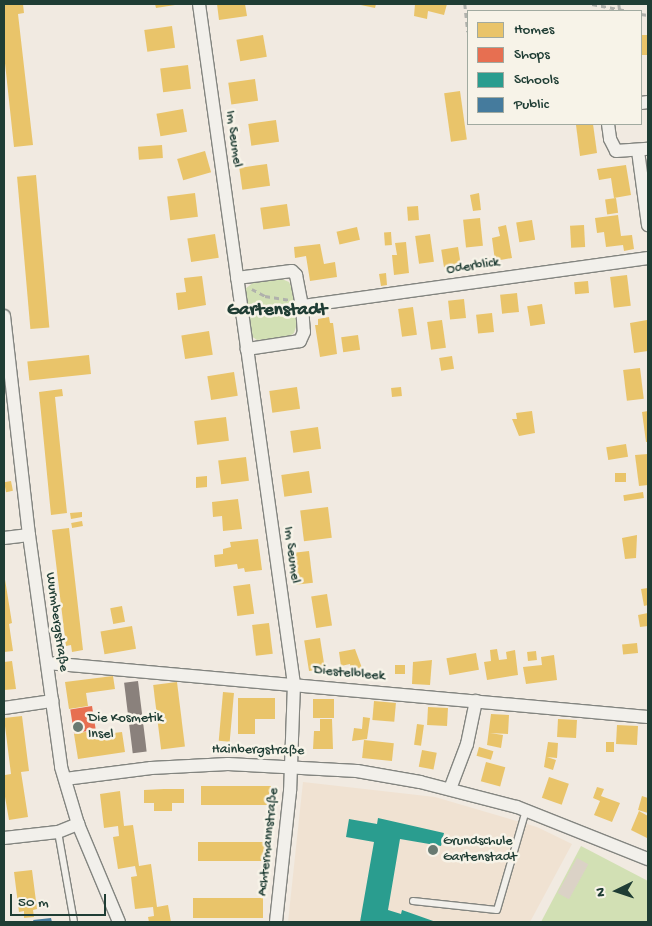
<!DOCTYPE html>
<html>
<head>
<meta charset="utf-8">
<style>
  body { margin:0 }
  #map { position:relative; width:652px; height:926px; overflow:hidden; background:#f1eae1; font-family:"Gochi Hand",sans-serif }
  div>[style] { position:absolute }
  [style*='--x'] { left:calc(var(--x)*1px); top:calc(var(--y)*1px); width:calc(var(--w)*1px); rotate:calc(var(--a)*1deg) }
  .built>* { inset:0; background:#f0e2d2 }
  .green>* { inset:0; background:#d2e0b4 }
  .homes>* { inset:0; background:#e9c46a; transform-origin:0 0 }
  .shops>* { inset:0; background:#e76f51; transform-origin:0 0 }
  .schools>* { inset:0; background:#2a9d8f }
  .public>* { inset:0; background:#457b9d }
  .industry>* { inset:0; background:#8a817c; transform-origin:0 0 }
  .building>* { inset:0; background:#dbd2c6; transform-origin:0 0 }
  .path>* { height:2.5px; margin-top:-1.25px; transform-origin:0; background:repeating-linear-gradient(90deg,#b0b1ac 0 5px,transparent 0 9px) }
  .roads { filter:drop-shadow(1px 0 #838580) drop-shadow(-1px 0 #838580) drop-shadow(0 1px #838580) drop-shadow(0 -1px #838580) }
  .service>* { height:6px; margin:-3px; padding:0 3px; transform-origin:3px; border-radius:3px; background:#f2f0eb }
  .minor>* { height:12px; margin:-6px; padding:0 6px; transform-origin:6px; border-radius:6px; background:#f2f0eb }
  .dots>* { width:14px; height:14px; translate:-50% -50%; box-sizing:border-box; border:2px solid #f7f3e8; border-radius:50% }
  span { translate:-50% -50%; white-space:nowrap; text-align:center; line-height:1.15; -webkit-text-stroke:5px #f7f3e8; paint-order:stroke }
  .street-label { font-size:14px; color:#1f3d34 }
  .poi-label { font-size:14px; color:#1f3d34 }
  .left { translate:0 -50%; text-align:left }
  .district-label { font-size:19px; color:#1f3d34; font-weight:700 }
  .frame { position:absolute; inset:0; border:5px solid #1f3d34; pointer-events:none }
  .legend { position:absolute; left:467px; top:10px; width:175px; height:115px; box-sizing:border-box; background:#f7f3e8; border:1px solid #a1aaa0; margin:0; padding:6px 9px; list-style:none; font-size:15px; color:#1f3d34 }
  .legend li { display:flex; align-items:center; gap:10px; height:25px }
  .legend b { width:25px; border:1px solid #a1aaa0 }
  .north { position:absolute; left:592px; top:866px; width:50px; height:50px; -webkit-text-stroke:4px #f7f3e8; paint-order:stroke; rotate:266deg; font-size:14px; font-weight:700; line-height:20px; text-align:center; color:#1f3d34 }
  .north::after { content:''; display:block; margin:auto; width:18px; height:22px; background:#1f3d34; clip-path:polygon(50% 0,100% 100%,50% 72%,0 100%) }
  .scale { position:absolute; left:10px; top:894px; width:96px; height:22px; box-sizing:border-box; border:2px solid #1f3d34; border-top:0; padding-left:6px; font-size:15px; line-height:18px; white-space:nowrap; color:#1f3d34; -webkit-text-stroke:4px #f7f3e8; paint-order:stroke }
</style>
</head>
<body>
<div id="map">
  <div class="built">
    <div style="clip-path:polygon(303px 782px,435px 797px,537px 827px,572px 844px,530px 922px,288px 922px)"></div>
  </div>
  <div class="green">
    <div style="clip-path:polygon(282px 279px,289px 282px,292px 289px,297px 324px,294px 333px,287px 338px,257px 340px,251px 336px,245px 289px,254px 282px)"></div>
    <div style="clip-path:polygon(581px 846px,648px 881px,648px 922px,541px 922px)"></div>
  </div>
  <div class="homes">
    <div style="clip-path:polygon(4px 4px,23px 4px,24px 13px,18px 14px,33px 145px,14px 147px,4px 54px)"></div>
    <div style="clip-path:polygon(155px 4px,175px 4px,175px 5px,156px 8px)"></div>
    <div style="clip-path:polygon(217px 4px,245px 4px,247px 16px,219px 20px)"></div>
    <div style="clip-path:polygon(356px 4px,376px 4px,375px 8px)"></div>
    <div style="clip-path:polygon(415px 4px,447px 4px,444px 15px,428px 11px,427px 19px,414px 16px)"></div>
    <div style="left:172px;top:26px;width:22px;height:28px;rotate:82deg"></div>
    <div style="left:263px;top:35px;width:22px;height:27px;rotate:80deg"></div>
    <div style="left:648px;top:35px;width:20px;height:7px;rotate:90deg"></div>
    <div style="left:188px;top:65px;width:24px;height:28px;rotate:83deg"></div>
    <div style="left:255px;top:79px;width:22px;height:27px;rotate:82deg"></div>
    <div style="left:460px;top:91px;width:49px;height:16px;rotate:82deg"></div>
    <div style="left:183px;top:109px;width:23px;height:27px;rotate:80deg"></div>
    <div style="left:276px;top:120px;width:22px;height:28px;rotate:82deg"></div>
    <div style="clip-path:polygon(588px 124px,593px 124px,597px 153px,580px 156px,576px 125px)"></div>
    <div style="left:162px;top:145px;width:13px;height:24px;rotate:86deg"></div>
    <div style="left:205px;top:151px;width:22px;height:29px;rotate:74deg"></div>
    <div style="left:267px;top:164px;width:22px;height:28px;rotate:82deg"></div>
    <div style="clip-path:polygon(626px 165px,631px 195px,614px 198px,611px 178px,599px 180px,597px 169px)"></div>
    <div style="left:36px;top:175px;width:153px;height:19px;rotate:85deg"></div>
    <div style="left:195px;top:193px;width:24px;height:28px;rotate:83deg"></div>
    <div style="clip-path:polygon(479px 193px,481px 210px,473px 211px,470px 195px)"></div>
    <div style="left:616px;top:198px;width:15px;height:11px;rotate:82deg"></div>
    <div style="left:287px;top:204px;width:22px;height:27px;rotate:82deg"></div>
    <div style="left:418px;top:206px;width:14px;height:11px;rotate:86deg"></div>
    <div style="clip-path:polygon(618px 215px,621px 236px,632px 235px,634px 249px,624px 251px,623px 245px,606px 247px,604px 232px,597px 233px,595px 218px)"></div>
    <div style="left:480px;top:218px;width:28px;height:17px;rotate:84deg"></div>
    <div style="left:532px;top:220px;width:20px;height:16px;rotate:81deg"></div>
    <div style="clip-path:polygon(506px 225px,508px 235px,502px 236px,508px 235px,512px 258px,495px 261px,492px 238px,500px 236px,498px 227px)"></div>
    <div style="left:584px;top:225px;width:22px;height:14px;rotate:87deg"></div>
    <div style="left:357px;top:227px;width:13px;height:21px;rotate:77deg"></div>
    <div style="left:391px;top:232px;width:13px;height:7px;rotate:86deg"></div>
    <div style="left:215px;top:234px;width:24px;height:28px;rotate:81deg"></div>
    <div style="left:430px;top:234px;width:28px;height:15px;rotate:82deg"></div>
    <div style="clip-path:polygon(406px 242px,409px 273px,394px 275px,392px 255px,397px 255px,395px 243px)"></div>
    <div style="clip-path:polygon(320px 244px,324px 264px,335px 262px,337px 277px,310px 281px,306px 256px,295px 258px,294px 247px)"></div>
    <div style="left:458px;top:247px;width:18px;height:17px;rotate:81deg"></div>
    <div style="clip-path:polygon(386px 273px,387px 285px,381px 286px,379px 274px)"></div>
    <div style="left:627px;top:275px;width:31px;height:17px;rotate:83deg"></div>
    <div style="clip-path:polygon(202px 276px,206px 305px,178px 310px,176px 293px,186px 292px,184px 278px)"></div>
    <div style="left:588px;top:281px;width:12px;height:14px;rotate:85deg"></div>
    <div style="left:517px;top:293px;width:19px;height:17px;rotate:84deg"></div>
    <div style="left:464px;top:299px;width:19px;height:16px;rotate:84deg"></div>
    <div style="left:542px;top:304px;width:20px;height:15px;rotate:81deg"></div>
    <div style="left:413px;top:307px;width:28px;height:15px;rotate:82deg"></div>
    <div style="left:492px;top:313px;width:19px;height:16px;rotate:84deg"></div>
    <div style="clip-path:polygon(329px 317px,330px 323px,333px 323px,337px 354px,320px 357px,315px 325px,318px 325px,318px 319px)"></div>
    <div style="left:442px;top:320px;width:28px;height:15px;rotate:82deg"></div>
    <div style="clip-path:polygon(647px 320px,648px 351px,634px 353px,630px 323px)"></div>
    <div style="left:209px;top:331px;width:24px;height:28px;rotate:81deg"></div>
    <div style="left:358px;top:335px;width:15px;height:17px;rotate:82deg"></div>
    <div style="left:89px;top:355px;width:19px;height:62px;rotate:84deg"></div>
    <div style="left:452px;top:356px;width:13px;height:13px;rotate:81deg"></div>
    <div style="left:640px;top:368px;width:31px;height:17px;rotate:83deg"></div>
    <div style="left:234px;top:372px;width:24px;height:27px;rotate:81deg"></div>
    <div style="left:297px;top:387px;width:22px;height:28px;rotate:82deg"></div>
    <div style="left:401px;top:387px;width:9px;height:10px;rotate:84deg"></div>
    <div style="clip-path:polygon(62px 389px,63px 396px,55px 397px,67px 513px,51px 515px,39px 392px)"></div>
    <div style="clip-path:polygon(532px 411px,535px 433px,519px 436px,512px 419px,517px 419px,516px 413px)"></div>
    <div style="clip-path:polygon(648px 411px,648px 442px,646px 442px,642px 412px)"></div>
    <div style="left:226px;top:417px;width:24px;height:32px;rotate:83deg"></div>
    <div style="left:318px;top:427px;width:22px;height:28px;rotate:82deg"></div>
    <div style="left:626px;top:444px;width:13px;height:20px;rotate:81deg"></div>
    <div style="clip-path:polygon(648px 454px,648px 485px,639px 486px,635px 455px)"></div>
    <div style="left:246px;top:457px;width:24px;height:28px;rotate:83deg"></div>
    <div style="left:309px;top:471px;width:22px;height:28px;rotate:82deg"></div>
    <div style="left:626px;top:473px;width:9px;height:11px;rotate:90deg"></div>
    <div style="clip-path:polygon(207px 476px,207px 487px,196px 488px,196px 477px)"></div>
    <div style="left:11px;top:481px;width:10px;height:7px;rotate:79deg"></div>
    <div style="left:643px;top:492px;width:6px;height:20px;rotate:81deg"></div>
    <div style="clip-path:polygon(238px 499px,242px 529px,223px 531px,222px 516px,213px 517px,212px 502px)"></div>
    <div style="left:328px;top:507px;width:31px;height:28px;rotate:83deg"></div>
    <div style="clip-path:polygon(82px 512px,82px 517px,71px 519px,70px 513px)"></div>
    <div style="left:82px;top:521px;width:5px;height:11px;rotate:79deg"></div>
    <div style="clip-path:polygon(69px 528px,83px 650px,72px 652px,71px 645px,66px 646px,52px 530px)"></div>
    <div style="clip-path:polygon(637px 535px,636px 558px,625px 559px,622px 538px)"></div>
    <div style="clip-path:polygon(258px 539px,262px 570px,245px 572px,244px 568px,238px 569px,237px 564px,215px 567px,214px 555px,223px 554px,223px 549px,231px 547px,230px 542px)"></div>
    <div style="left:309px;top:551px;width:32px;height:17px;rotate:83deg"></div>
    <div style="clip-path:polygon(4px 573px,12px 623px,9px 624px,13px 651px,4px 652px)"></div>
    <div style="left:250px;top:584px;width:30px;height:17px;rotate:82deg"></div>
    <div style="clip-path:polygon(648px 588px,648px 605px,644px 606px,641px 589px)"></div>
    <div style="left:327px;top:594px;width:32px;height:16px;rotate:81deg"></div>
    <div style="left:122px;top:606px;width:16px;height:12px;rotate:79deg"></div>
    <div style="clip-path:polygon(648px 613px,648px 626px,640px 627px,638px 615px)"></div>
    <div style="left:269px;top:623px;width:31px;height:17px;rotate:83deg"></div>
    <div style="left:132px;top:626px;width:23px;height:32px;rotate:80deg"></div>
    <div style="left:320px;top:638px;width:31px;height:16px;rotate:81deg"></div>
    <div style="left:637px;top:643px;width:10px;height:15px;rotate:84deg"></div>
    <div style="clip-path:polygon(355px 649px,362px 668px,351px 670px,350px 664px,341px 666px,339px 652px)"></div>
    <div style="clip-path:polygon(497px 649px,499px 660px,507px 659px,506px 652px,515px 650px,518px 675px,487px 680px,484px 662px,491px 661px,490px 650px)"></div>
    <div style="left:536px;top:651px;width:9px;height:9px;rotate:84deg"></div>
    <div style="left:476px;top:653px;width:17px;height:30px;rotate:80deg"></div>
    <div style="clip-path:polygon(554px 655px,557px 680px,526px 684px,523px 667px,542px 665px,541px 657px)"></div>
    <div style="clip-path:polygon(432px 660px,430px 685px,412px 684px,413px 662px)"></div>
    <div style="clip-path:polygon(12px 661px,16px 689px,4px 690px,4px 662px)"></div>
    <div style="left:395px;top:665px;width:10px;height:9px"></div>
    <div style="clip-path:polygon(113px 676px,115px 689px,86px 693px,88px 706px,69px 709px,65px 682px)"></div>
    <div style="left:177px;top:682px;width:65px;height:24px;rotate:83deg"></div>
    <div style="left:223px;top:692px;width:11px;height:49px;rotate:5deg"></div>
    <div style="clip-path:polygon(238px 698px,275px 698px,275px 719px,255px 719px,255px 734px,238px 734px)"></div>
    <div style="left:313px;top:699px;width:21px;height:19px"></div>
    <div style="left:374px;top:701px;width:22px;height:19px;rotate:5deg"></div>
    <div style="left:428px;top:707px;width:20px;height:18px;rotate:3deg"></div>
    <div style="clip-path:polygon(491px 714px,509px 715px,508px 734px,490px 733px,503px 735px,501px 748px,487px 745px)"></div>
    <div style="clip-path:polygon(22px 716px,29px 771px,21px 772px,28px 817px,9px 820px,4px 791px,5px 775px,11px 774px,4px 718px)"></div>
    <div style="clip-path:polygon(363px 717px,370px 718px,367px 739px,352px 741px,354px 728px,362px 729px)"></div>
    <div style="clip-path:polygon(320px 719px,332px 719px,333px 749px,313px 749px,314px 731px,320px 731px)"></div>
    <div style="left:558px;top:719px;width:19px;height:18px;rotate:3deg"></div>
    <div style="left:417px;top:724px;width:7px;height:21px;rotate:8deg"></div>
    <div style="left:617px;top:725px;width:21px;height:19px;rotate:3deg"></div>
    <div style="clip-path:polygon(96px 730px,97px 735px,122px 732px,125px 752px,78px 759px,74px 734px)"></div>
    <div style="left:364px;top:740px;width:30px;height:18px;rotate:6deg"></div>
    <div style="clip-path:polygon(548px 742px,558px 743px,557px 758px,547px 757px,556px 760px,553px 770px,544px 767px)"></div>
    <div style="left:606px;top:742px;width:8px;height:10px"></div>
    <div style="left:479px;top:747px;width:15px;height:9px;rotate:16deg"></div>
    <div style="left:422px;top:750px;width:15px;height:17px;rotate:11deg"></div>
    <div style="left:486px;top:762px;width:20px;height:20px;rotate:15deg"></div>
    <div style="left:549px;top:777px;width:21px;height:22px;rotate:19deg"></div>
    <div style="left:271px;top:786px;width:19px;height:70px;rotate:90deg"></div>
    <div style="clip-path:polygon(597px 787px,604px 789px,601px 796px,620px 803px,612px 822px,594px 815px,600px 801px,593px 798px)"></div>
    <div style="clip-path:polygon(164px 789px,184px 789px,184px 803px,172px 803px,172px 811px,154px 811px,154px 803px,144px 803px,144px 790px)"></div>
    <div style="clip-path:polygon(120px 791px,124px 826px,133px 825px,139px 866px,151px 864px,157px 907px,168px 905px,171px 922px,149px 922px,148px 917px,154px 916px,153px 907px,135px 909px,131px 877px,137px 876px,135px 866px,118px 869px,113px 837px,119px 836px,118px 826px,104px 828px,100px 794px)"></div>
    <div style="clip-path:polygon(642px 796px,648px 798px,648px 813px,638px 810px)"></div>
    <div style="clip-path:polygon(639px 811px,648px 816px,647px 838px,631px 830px)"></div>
    <div style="left:268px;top:842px;width:19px;height:70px;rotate:90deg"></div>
    <div style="clip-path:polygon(32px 870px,37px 909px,33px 910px,34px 917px,24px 918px,24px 911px,19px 912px,14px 872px)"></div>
    <div style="left:263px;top:898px;width:20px;height:70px;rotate:90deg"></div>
  </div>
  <div class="shops">
    <div style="left:92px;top:706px;width:24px;height:22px;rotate:81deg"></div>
  </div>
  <div class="schools">
    <div style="clip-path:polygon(378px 818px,444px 833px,441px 846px,400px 839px,388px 910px,401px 914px,402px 910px,436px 922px,360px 922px,374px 842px,346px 837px,349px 819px,377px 824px)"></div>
  </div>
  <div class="public">
    <div style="clip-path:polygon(51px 918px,52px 922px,34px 922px,33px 920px)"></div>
  </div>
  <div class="industry">
    <div style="left:138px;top:681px;width:71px;height:14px;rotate:83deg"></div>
  </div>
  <div class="building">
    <div style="left:577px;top:858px;width:13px;height:40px;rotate:29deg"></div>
  </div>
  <div class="path">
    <div style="--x:465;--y:4;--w:28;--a:84"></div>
    <div style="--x:592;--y:4;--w:38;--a:11"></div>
    <div style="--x:619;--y:4;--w:7;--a:82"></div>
    <div style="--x:641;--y:14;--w:7;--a:8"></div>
    <div style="--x:252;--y:289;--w:15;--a:28"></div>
    <div style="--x:265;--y:296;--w:24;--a:9"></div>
  </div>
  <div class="roads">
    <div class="service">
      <div style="--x:58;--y:832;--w:91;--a:79.9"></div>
      <div style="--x:413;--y:901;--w:84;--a:6.1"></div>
      <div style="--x:497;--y:910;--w:104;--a:-73.8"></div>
    </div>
    <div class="minor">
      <div style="--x:199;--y:4;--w:687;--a:82.05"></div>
      <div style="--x:294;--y:684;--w:107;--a:92.1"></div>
      <div style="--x:290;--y:791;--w:132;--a:96.1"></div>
      <div style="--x:641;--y:103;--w:7;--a:-8"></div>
      <div style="--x:608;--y:124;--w:15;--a:82"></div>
      <div style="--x:610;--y:139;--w:13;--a:63"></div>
      <div style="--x:616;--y:151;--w:32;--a:-4"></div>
      <div style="--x:638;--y:151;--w:75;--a:82.3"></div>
      <div style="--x:237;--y:278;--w:55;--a:-7.3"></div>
      <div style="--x:292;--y:271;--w:6;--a:45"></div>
      <div style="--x:296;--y:275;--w:32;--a:79"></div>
      <div style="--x:302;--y:306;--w:26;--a:86"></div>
      <div style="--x:304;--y:332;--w:10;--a:114"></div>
      <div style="--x:300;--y:341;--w:54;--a:171.4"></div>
      <div style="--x:302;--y:306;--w:349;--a:-7.9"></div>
      <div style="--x:4;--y:316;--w:220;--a:83.5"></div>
      <div style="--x:29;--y:535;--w:234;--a:82.1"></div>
      <div style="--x:61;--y:767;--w:59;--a:73.4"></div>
      <div style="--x:78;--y:824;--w:106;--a:67.3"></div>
      <div style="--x:4;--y:538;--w:25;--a:-7"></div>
      <div style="--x:47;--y:663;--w:603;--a:5.13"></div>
      <div style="--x:4;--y:708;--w:49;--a:-8.3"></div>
      <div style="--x:65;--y:779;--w:87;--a:-7.3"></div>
      <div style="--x:151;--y:768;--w:77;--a:-3"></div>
      <div style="--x:228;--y:764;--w:129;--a:3.1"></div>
      <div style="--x:357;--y:771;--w:64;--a:9.9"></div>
      <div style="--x:420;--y:782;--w:100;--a:14.5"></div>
      <div style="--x:517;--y:807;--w:141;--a:21.7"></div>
      <div style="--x:450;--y:789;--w:48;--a:-69.3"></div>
      <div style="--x:467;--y:744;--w:44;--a:-78.2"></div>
      <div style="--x:4;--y:838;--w:54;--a:-6.3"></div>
      <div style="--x:58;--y:832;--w:22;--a:-22"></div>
    </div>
  </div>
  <div class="dots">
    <div style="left:78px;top:727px;background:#687a71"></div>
    <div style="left:433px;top:850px;background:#687a71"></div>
  </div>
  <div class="street-label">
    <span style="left:233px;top:139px;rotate:82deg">Im Seumel</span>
    <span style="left:473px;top:267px;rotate:-8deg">Oderblick</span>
    <span style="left:291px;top:555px;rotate:82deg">Im Seumel</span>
    <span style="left:56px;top:622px;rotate:82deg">Wurmbergstraße</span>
    <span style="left:349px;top:674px;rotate:5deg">Diestelbleek</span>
    <span style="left:258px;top:751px;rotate:1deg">Hainbergstraße</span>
    <span style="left:269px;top:842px;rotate:-84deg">Achtermannstraße</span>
  </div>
  <div class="poi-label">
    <span class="left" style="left:88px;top:727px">Die Kosmetik<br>Insel</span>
    <span class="left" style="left:443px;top:850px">Grundschule<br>Gartenstadt</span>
  </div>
  <div class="district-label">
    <span style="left:277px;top:311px">Gartenstadt</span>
  </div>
  <div class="frame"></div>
  <ul class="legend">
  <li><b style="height:14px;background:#e9c46a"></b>Homes</li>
  <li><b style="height:14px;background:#e76f51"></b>Shops</li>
  <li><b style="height:14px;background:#2a9d8f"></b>Schools</li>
  <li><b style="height:14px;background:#457b9d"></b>Public</li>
  </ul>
  <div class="north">N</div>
  <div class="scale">50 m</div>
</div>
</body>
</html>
